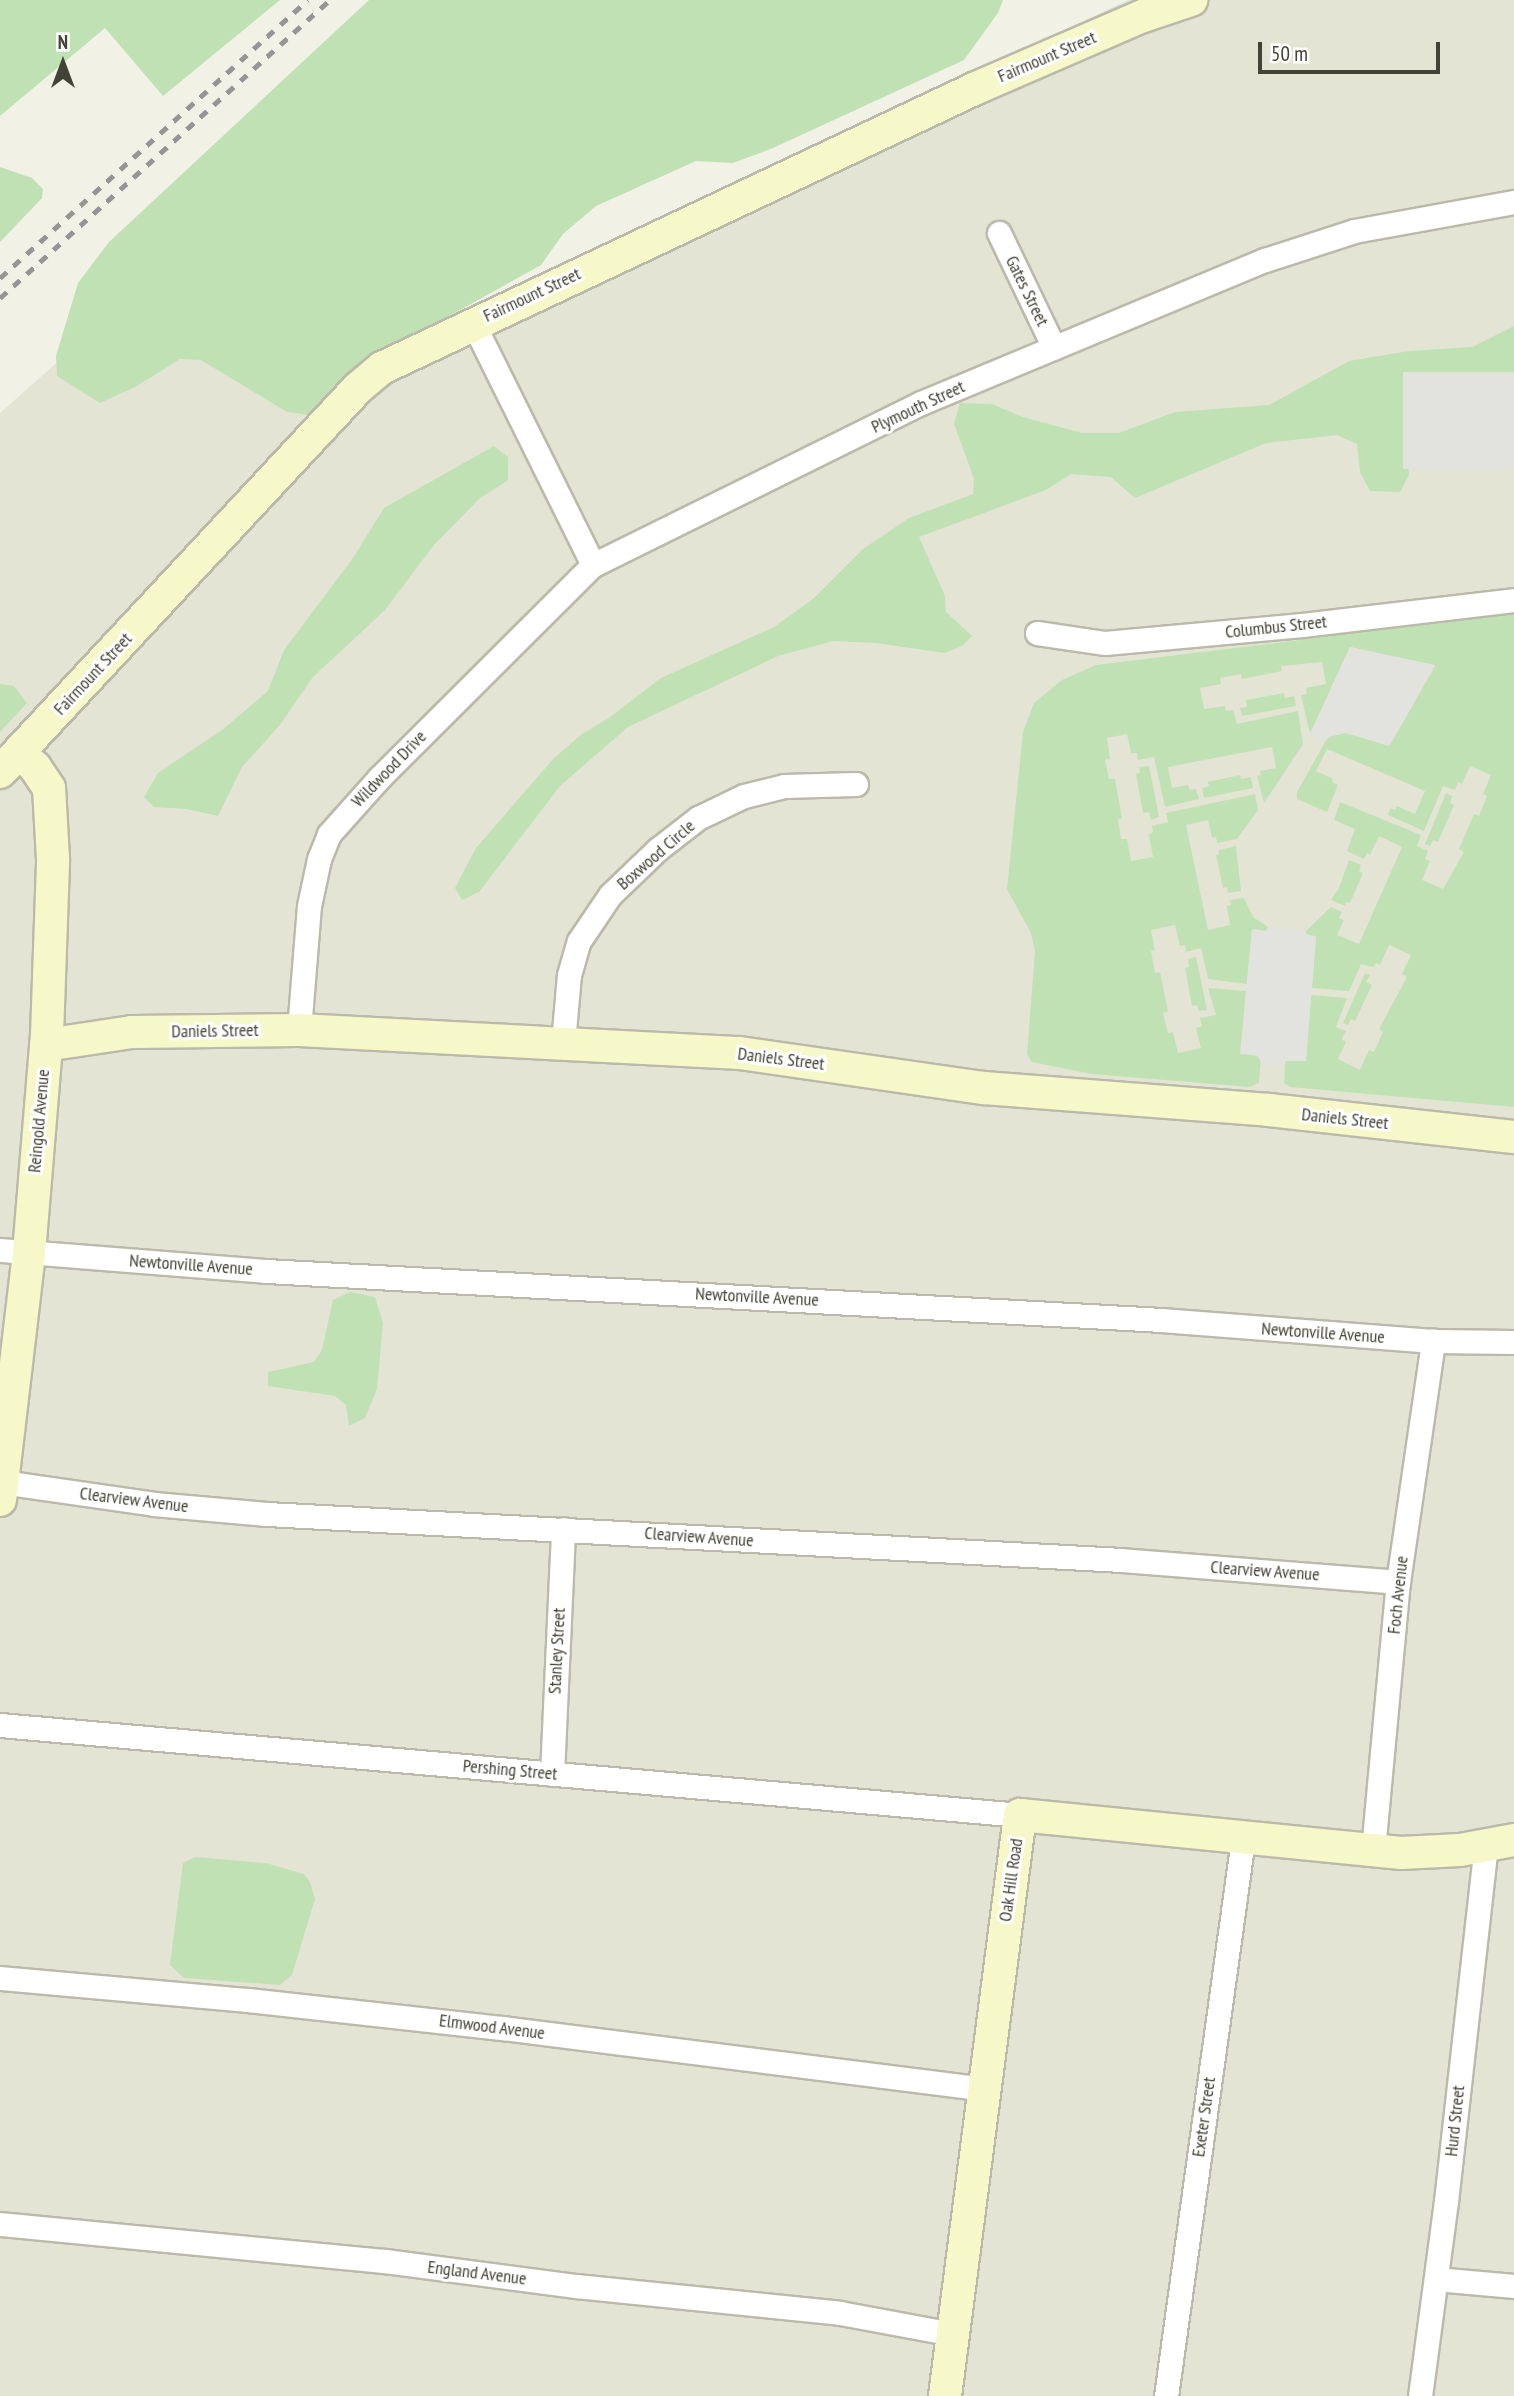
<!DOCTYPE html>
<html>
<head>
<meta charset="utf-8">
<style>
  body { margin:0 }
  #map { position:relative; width:1514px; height:2396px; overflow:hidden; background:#f1f1e6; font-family:"PT Sans Narrow",sans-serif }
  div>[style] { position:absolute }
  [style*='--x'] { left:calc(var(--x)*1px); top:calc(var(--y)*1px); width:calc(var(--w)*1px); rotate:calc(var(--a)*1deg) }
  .residential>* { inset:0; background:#e4e4d5 }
  .green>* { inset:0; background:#c0e1b3 }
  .parking>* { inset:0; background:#e2e2de; transform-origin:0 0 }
  .roads { filter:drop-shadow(2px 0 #bbbaaa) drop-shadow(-2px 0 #bbbaaa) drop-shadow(0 2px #bbbaaa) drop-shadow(0 -2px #bbbaaa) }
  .street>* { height:23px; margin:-11.5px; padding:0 11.5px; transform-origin:11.5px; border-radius:11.5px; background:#fff }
  .secondary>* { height:32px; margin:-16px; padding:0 16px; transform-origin:16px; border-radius:16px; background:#f7f8c9 }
  .rail>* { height:5px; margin-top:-2.5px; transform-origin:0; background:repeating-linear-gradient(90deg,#959595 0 9px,transparent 0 18px) }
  span { translate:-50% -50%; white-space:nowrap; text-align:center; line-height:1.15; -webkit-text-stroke:6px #fff; paint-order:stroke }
  .street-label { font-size:18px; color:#434236 }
  .north { position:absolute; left:28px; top:28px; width:70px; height:70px; -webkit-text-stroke:5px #fff; paint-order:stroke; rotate:0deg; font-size:19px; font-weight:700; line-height:28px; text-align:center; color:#434236 }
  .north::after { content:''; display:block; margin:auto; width:24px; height:32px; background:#434236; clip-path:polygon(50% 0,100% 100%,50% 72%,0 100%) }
  .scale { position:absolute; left:1258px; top:42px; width:182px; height:32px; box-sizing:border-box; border:4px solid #434236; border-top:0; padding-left:9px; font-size:21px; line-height:24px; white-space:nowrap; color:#434236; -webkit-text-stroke:5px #fff; paint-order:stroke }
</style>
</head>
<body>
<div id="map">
  <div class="residential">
    <div style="clip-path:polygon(1128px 0,1514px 0,1514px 2396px,0 2396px,0 413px,161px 270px,290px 399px)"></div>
  </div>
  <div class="green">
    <div style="clip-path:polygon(0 0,280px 0,163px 96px,105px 28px,0 116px)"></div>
    <div style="clip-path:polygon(369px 0,1003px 0,998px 13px,964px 60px,773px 148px,733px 163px,696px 161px,596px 206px,563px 234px,541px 265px,361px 365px,325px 404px,309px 415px,287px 412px,201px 360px,180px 359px,135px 387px,100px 403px,57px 376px,56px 356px,78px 283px,109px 242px)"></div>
    <div style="clip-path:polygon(0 167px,32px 178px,43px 189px,42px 198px,0 242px)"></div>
    <div style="clip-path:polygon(1514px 326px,1514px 372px,1403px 379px,1409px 475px,1400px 492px,1370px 491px,1360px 472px,1357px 444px,1337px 435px,1266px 443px,1135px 498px,1111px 477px,1071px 474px,1046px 490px,919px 537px,945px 596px,946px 612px,972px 636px,962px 646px,945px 653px,876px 643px,833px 641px,778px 656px,628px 727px,560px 786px,479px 892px,462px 900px,455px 888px,476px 848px,554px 758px,582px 734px,610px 717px,661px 678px,774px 627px,813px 599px,863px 549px,909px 518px,973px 494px,974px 479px,954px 424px,960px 403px,992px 404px,1023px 417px,1082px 433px,1119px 433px,1175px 412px,1269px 405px,1349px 361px,1409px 351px,1472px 347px)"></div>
    <div style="clip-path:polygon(494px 446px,508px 457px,508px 480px,479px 499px,434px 545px,385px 610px,313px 677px,280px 725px,242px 767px,218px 816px,187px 809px,154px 807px,144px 797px,158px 773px,222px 730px,268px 691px,284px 650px,353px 558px,384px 508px)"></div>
    <div style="clip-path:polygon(1514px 606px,1514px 1107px,1290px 1087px,1284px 1083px,1285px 1061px,1306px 1061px,1311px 995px,1347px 998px,1336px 1027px,1346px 1031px,1342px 1039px,1346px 1042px,1338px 1059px,1360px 1070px,1369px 1050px,1374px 1052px,1383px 1032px,1379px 1029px,1407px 977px,1402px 974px,1411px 955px,1389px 945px,1380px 965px,1376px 963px,1373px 967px,1361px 964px,1349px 991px,1312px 988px,1316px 937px,1304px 933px,1331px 907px,1342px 912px,1339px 918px,1344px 920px,1337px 935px,1359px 944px,1402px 847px,1379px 836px,1370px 855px,1367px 853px,1364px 859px,1347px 851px,1355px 829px,1334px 820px,1340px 802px,1421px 835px,1417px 846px,1428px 851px,1425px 859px,1430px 861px,1422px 880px,1443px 889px,1464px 852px,1459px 849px,1474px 814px,1479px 816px,1487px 796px,1483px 794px,1491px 775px,1470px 766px,1462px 784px,1458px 782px,1455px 790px,1443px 786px,1424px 831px,1388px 815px,1390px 808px,1395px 810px,1397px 806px,1415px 814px,1425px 791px,1327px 749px,1316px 771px,1333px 779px,1332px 782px,1338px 785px,1327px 812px,1297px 799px,1297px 792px,1328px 737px,1346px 733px,1390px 745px,1435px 666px,1350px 647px,1310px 734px,1301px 695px,1307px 694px,1306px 688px,1326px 684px,1322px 662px,1281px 666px,1282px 671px,1242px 679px,1241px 674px,1220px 678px,1221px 684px,1200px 688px,1204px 709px,1225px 706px,1226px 711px,1233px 710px,1237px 724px,1298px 711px,1303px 744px,1264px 803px,1257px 776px,1261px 775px,1260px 771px,1276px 768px,1272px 747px,1168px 767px,1172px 788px,1188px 785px,1190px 790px,1196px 789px,1199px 799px,1165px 807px,1154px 757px,1138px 760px,1137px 753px,1131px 753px,1127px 734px,1107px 738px,1110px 759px,1105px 760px,1109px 779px,1115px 779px,1122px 818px,1118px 819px,1121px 839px,1127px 839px,1131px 861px,1153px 857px,1149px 835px,1153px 832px,1152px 826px,1168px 822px,1166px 813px,1255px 794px,1258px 810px,1237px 839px,1217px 843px,1216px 837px,1212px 838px,1208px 820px,1186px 825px,1208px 930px,1230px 925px,1227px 906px,1231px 905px,1230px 900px,1244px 898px,1253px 917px,1268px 927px,1266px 931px,1252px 930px,1247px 984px,1208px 979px,1201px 948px,1186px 952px,1185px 945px,1180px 946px,1175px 925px,1151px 930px,1155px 950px,1151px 951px,1155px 973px,1160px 972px,1168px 1011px,1163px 1013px,1168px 1033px,1173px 1032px,1178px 1053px,1201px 1048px,1196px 1028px,1202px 1026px,1200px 1018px,1216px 1015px,1208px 988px,1246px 991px,1241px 1053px,1261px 1057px,1259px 1083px,1250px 1087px,1092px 1074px,1032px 1062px,1027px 1054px,1035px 951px,1031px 933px,1007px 889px,1023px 732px,1034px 703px,1062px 680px,1096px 665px,1300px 640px,1308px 632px)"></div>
    <div style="clip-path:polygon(0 684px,14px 686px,27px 703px,0 732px)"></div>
    <div style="clip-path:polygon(1284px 693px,1285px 698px,1294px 696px,1296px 706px,1242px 716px,1240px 708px,1247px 707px,1246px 700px)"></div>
    <div style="clip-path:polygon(1149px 766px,1159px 817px,1151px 820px,1149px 812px,1143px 813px,1136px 774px,1140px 773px,1139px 767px)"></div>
    <div style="clip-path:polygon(1240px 775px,1241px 779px,1251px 777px,1253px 788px,1204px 798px,1202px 788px,1209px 786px,1208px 782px)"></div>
    <div style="clip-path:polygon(1446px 793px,1452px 796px,1450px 803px,1454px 805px,1438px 842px,1433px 840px,1430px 846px,1425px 844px)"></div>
    <div style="clip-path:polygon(1236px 846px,1241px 891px,1228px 893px,1227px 887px,1223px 888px,1216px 855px,1219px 854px,1219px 850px)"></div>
    <div style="clip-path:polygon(1349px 860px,1361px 865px,1359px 871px,1363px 873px,1350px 903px,1346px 902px,1345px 906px,1331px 900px,1339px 888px)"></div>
    <div style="clip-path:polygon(1196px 957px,1207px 1010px,1199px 1011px,1197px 1005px,1192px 1006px,1185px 968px,1189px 967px,1188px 959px)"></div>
    <div style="clip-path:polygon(1365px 973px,1370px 975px,1366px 982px,1372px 985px,1355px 1021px,1351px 1019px,1348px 1025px,1343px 1023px)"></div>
    <div style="clip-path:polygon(350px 1292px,375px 1297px,383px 1323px,377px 1389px,365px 1418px,349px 1426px,346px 1405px,335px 1396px,268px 1386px,268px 1372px,314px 1362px,322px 1350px,333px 1300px)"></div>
    <div style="clip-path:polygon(195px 1857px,266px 1863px,304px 1874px,310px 1882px,315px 1899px,292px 1975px,280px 1985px,184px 1978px,170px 1965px,183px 1863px)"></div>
  </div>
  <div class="parking">
    <div style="left:1514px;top:372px;width:97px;height:111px;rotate:90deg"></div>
    <div style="clip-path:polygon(1350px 647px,1435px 665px,1389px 746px,1346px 733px,1334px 733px,1324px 742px,1310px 734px)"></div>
    <div style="clip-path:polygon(1268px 927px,1306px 931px,1305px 935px,1316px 936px,1306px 1061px,1286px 1061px,1283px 1066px,1262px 1064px,1257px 1055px,1240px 1054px,1252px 929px,1266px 931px)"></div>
  </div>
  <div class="roads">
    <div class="street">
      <div style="--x:999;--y:233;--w:127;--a:64.4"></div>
      <div style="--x:473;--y:323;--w:270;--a:63.6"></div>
      <div style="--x:593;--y:565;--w:366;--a:-26.3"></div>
      <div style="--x:921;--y:403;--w:373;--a:-22.6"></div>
      <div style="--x:1265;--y:260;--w:94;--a:-18"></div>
      <div style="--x:1354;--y:231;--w:163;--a:-10.3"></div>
      <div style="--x:1037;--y:633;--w:69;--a:8.4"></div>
      <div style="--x:1105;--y:643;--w:198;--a:-5.2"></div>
      <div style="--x:1302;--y:625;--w:213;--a:-6.7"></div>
      <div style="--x:299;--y:1030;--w:124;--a:-85.4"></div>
      <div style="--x:309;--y:906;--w:48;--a:-78"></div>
      <div style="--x:319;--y:859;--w:27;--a:-68"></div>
      <div style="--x:329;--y:834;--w:75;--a:-48.2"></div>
      <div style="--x:379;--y:778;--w:302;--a:-44.9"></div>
      <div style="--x:563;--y:1043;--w:68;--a:-85"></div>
      <div style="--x:569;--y:975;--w:35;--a:-74"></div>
      <div style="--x:579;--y:941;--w:55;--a:-56"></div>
      <div style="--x:610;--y:895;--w:66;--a:-43.8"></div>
      <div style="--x:658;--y:849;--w:51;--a:-37.8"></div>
      <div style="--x:698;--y:818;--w:51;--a:-25.6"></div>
      <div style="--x:744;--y:796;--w:41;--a:-14"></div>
      <div style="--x:784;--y:786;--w:72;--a:-1.6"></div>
      <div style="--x:0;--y:1250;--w:267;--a:4.5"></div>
      <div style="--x:266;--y:1271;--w:896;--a:3.13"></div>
      <div style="--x:1161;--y:1320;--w:273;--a:4.4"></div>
      <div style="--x:1433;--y:1341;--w:81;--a:0.7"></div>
      <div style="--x:2;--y:1482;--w:154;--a:8.2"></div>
      <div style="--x:154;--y:1504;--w:113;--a:5.1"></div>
      <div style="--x:267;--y:1514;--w:855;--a:3.08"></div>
      <div style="--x:1121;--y:1560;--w:278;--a:4.5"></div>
      <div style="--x:0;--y:1725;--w:1024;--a:5.04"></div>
      <div style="--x:552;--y:1774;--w:245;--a:-87.4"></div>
      <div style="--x:1373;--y:1850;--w:269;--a:-84.7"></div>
      <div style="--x:1398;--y:1582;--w:244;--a:-81.7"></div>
      <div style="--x:0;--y:1978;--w:249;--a:5.1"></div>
      <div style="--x:248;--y:2000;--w:257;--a:6.3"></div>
      <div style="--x:503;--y:2028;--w:484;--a:7.2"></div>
      <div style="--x:0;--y:2224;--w:387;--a:5.5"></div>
      <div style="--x:385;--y:2261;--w:193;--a:7.5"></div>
      <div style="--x:576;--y:2286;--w:265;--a:5.8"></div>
      <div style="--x:840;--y:2313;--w:115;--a:10.5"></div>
      <div style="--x:1436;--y:2279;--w:78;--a:5.1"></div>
      <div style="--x:1166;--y:2396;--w:562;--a:-82.13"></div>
      <div style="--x:1420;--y:2396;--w:197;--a:-82.4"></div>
      <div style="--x:1446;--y:2201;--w:357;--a:-83.6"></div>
    </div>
    <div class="secondary">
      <div style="--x:0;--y:772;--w:525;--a:-47.01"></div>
      <div style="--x:358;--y:388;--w:31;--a:-40"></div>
      <div style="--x:382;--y:368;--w:654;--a:-25.23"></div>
      <div style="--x:974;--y:89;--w:184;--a:-23.4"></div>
      <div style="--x:1143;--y:16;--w:51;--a:-18.4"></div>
      <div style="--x:46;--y:1045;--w:87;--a:-8.6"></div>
      <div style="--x:132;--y:1032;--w:167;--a:-0.7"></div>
      <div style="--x:299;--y:1030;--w:442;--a:3"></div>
      <div style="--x:740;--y:1053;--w:246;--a:8.2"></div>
      <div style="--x:984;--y:1088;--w:286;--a:4.4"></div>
      <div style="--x:1269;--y:1110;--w:246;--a:6.3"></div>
      <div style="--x:0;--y:1500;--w:249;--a:-83.3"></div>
      <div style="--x:29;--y:1253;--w:219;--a:-85.3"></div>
      <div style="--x:47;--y:1035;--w:176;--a:-88"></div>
      <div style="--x:53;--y:859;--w:71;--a:-93.2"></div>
      <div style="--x:49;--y:788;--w:25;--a:-124"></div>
      <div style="--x:35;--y:767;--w:21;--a:-139"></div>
      <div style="--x:945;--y:2396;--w:586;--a:-82.64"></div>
      <div style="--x:1020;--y:1815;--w:383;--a:5.7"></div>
      <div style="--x:1401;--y:1853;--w:59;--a:-2.9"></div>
      <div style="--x:1460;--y:1850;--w:55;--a:-10.5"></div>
    </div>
  </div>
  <div class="rail">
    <div style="--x:0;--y:278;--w:415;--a:-42.1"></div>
    <div style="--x:0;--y:298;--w:445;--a:-42.1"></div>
  </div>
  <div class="street-label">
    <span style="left:1047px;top:57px;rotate:-23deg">Fairmount Street</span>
    <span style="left:1027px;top:291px;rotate:64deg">Gates Street</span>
    <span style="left:532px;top:295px;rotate:-25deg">Fairmount Street</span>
    <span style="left:918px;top:407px;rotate:-25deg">Plymouth Street</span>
    <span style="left:1276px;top:627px;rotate:-6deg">Columbus Street</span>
    <span style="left:93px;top:674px;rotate:-47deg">Fairmount Street</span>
    <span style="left:389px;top:769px;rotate:-46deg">Wildwood Drive</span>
    <span style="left:656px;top:855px;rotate:-41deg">Boxwood Circle</span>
    <span style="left:215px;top:1031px;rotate:-1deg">Daniels Street</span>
    <span style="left:781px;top:1059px;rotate:7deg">Daniels Street</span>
    <span style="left:1345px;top:1119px;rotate:6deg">Daniels Street</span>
    <span style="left:39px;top:1121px;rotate:-85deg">Reingold Avenue</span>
    <span style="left:191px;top:1265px;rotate:4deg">Newtonville Avenue</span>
    <span style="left:757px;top:1297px;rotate:3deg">Newtonville Avenue</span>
    <span style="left:1323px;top:1333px;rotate:4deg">Newtonville Avenue</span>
    <span style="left:134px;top:1500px;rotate:7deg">Clearview Avenue</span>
    <span style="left:699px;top:1537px;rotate:4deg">Clearview Avenue</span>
    <span style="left:1265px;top:1571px;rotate:4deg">Clearview Avenue</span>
    <span style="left:1398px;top:1595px;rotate:-84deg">Foch Avenue</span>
    <span style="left:557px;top:1651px;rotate:-87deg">Stanley Street</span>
    <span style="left:510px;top:1770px;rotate:5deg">Pershing Street</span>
    <span style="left:1011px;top:1880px;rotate:-82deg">Oak Hill Road</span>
    <span style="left:492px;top:2027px;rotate:7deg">Elmwood Avenue</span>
    <span style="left:1204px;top:2117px;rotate:-82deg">Exeter Street</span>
    <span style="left:1455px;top:2121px;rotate:-84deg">Hurd Street</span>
    <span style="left:477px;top:2273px;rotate:7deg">England Avenue</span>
  </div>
  <div class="north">N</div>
  <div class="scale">50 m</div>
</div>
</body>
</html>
